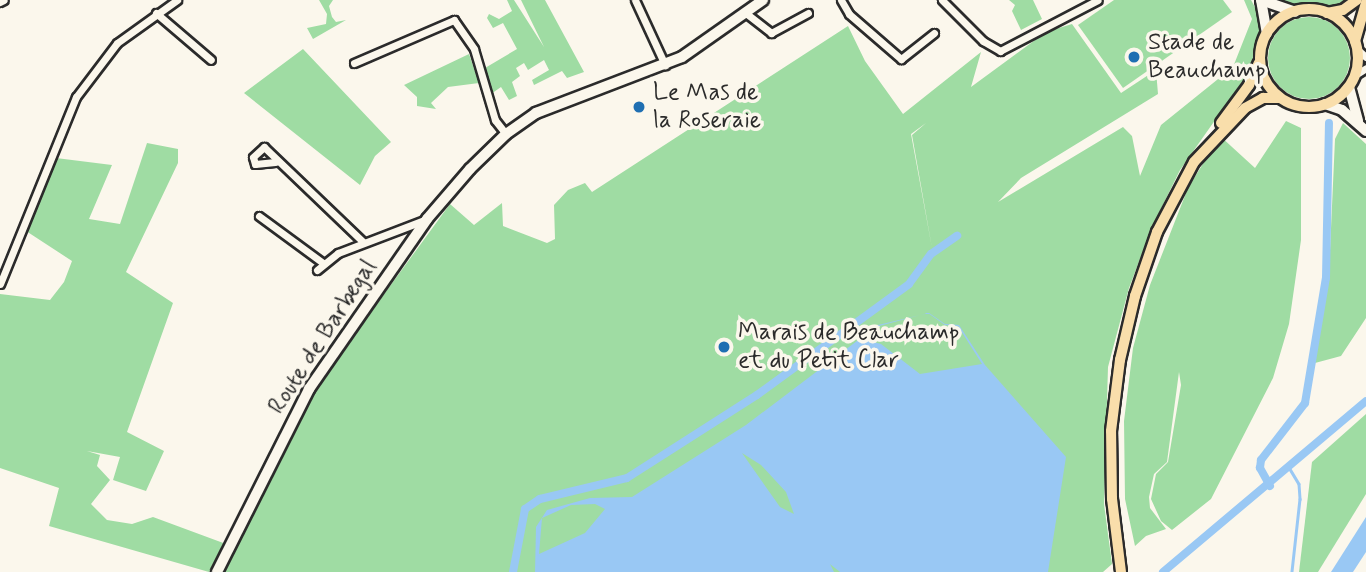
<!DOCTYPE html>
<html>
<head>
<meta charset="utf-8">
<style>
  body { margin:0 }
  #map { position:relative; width:1366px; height:572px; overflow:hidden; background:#fbf7ec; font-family:Mynerve,sans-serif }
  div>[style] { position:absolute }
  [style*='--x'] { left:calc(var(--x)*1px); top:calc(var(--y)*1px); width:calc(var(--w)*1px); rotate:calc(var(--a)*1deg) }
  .green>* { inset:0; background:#9fdca3 }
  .round { border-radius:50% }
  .water>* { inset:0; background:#99c8f4 }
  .stream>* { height:2.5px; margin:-1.25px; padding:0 1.25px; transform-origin:1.25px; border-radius:1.25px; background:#99c8f4 }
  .canal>* { height:8px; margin:-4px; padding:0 4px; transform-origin:4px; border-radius:4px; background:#99c8f4 }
  .roads { filter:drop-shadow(2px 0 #2b2b2b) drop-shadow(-2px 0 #2b2b2b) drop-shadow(0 2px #2b2b2b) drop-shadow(0 -2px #2b2b2b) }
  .street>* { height:7px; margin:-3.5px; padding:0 3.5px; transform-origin:3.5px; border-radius:3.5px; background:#fbf7ec }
  .secondary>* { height:10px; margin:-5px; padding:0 5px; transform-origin:5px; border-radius:5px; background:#fbf7ec }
  .primary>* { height:10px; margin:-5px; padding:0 5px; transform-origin:5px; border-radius:5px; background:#f9deab }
  .primary>.ring { margin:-5px; padding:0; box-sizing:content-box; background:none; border:10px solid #f9deab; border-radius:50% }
  .dots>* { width:19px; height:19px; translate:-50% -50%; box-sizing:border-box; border:4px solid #fbf7ec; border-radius:50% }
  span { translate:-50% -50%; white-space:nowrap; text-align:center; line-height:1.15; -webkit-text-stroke:7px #fbf7ec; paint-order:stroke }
  .poi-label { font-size:24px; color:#2b2b2b }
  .left { translate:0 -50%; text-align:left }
  .street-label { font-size:24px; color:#2b2b2b }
</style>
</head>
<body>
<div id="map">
  <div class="green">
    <div style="clip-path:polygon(319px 0,333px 0,329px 6px,332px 17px,336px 22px,346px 20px,313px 39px,307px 28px,326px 24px,327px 14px)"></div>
    <div style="clip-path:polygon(507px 0,514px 0,544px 47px,521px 0,545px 0,584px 72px,567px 78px,562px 71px,534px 85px,532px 80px,549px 70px,544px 60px,528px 70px,524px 63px,516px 68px,520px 76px,512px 82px,517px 96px,509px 100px,501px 87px,491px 94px,485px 68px,517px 49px,503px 23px,493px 28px,487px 18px,489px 14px,499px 19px,512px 11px)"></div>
    <div style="clip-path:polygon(1009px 0,1033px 0,1042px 19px,1021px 30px,1012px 11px,1015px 5px)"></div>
    <div style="clip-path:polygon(1114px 0,1223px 0,1232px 12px,1123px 88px,1078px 25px)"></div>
    <div style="clip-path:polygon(evenodd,1244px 0,1251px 0,1263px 22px,1251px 69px,1180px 170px,1152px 227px,1129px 288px,1108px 367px,1104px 504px,1112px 564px,1103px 572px,223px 572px,314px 390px,450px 204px,474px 225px,502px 203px,503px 226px,547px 243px,555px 239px,554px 205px,568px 190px,585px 183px,592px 192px,848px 26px,865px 61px,903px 114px,981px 52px,971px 87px,1046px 32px,1072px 24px,1121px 93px,1156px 70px,1158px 94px,1021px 178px,998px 202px,1123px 127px,1132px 136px,1140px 176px,1161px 125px,1233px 67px,1252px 19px,1244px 0,926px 123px,912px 135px,932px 248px,911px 134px,926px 123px)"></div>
    <div style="clip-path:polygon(1270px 0,1349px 0,1332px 8px,1289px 6px)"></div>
    <div class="round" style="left:1268px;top:17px;width:82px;height:82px"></div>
    <div style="clip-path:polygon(303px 49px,391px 142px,375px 156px,360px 185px,244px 93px)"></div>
    <div style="clip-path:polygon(469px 54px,479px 83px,448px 87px,431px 103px,436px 109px,417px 106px,417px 97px,404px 85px)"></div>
    <div style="clip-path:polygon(1286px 121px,1301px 128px,1301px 240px,1289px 324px,1273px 378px,1211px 499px,1172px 530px,1161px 521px,1151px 499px,1156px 474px,1168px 462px,1181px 385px,1179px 372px,1167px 462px,1154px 474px,1149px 497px,1150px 508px,1166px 529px,1146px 536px,1135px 546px,1125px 499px,1124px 421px,1133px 348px,1150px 285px,1188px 188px,1220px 136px,1255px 168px)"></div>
    <div style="clip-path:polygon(1343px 123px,1366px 144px,1366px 318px,1341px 356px,1315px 363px,1329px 273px,1335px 139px)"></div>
    <div style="clip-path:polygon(147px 143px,178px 149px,178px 163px,126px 272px,173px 303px,127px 432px,164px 451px,146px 491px,113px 480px,120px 457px,87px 451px,100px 455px,97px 466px,110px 480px,91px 504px,107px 520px,132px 524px,153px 517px,226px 544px,209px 572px,49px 526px,59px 488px,0 468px,0 294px,50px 300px,64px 282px,72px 261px,23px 229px,56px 158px,112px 165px,89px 219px,120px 224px)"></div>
    <div style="clip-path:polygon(1366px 414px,1366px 494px,1318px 572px,1299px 572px,1312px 462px)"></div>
  </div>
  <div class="water">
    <div style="clip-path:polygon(evenodd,929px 313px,945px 324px,959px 325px,985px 365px,1066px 457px,1048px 572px,840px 572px,830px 564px,834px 572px,535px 572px,536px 527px,547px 510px,590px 498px,632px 497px,746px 425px,878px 325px,929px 313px,928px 313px,945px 325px,958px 326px,982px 364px,920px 374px,881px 344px,866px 340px,879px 326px,928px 313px,929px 313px,742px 453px,761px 465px,786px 492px,794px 514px,780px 507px,742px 453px,929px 313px,571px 505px,595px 504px,605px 509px,585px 533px,539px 554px,542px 518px,571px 505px)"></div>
    <div style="clip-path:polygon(1366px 517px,1366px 552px,1353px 572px,1331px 572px)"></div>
  </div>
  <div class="stream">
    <div style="--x:1290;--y:469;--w:17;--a:59"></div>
    <div style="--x:1299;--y:484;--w:15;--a:86"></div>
    <div style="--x:1300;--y:499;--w:73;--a:96.3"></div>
  </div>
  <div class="canal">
    <div style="--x:1270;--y:486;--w:21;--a:-119"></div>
    <div style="--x:1260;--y:468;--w:8;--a:-83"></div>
    <div style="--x:1261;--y:460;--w:72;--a:-52.3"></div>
    <div style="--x:1305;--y:403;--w:127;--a:-80.5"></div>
    <div style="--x:1326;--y:278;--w:155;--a:-88.9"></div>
    <div style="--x:513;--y:572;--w:64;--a:-79.2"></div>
    <div style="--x:525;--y:509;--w:18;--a:-34"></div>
    <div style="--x:540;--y:499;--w:89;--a:-13.6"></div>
    <div style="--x:627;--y:478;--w:154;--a:-32.6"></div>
    <div style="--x:757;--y:395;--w:188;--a:-36.1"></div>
    <div style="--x:909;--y:284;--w:37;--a:-54"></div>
    <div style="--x:931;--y:254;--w:32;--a:-35"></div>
    <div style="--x:1163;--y:572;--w:265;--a:-40.1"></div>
  </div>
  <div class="roads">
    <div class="street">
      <div style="--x:635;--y:0;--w:72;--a:65.2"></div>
      <div style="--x:841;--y:0;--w:16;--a:60"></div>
      <div style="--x:849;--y:14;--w:69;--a:40.9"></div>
      <div style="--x:901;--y:59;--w:42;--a:-38.2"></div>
      <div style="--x:942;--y:0;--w:58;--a:45"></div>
      <div style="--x:983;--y:41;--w:20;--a:30"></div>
      <div style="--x:1000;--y:51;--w:110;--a:-27.5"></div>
      <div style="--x:0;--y:2;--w:4;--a:-27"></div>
      <div style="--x:156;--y:13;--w:72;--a:40.5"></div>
      <div style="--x:747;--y:14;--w:31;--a:38"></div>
      <div style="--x:771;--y:33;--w:42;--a:-28.4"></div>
      <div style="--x:1357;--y:49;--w:12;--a:42"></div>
      <div style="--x:354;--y:63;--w:109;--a:-23.3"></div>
      <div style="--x:454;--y:20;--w:35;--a:55"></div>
      <div style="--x:474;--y:49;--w:74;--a:73.5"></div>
      <div style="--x:495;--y:120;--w:18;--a:52"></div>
      <div style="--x:1355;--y:75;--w:13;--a:-32"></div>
      <div style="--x:275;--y:162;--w:20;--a:174"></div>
      <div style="--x:255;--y:164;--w:7;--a:-106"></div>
      <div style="--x:253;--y:157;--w:15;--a:-42"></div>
      <div style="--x:264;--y:147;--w:137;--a:43.8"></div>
      <div style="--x:259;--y:216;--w:79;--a:36.3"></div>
      <div style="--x:317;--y:270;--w:27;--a:-39"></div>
      <div style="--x:338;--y:253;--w:95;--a:-20.9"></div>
      <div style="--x:0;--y:284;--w:202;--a:-67.9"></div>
      <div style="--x:76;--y:97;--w:68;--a:-52.8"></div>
      <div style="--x:117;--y:43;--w:74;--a:-35.6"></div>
    </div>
    <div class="secondary">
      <div style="--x:1261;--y:0;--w:36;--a:19"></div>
      <div style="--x:1261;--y:0;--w:34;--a:80"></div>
      <div style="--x:1349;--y:87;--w:35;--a:75"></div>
      <div style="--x:1325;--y:104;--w:18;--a:19"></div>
      <div style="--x:1342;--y:110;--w:32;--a:41"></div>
      <div style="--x:217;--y:572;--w:205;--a:-63.3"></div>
      <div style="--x:309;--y:389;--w:207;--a:-55.2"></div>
      <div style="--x:427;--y:219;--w:66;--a:-49.3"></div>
      <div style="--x:470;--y:169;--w:50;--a:-44.2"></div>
      <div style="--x:506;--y:134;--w:37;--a:-35"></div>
      <div style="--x:536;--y:113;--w:156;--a:-21"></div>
      <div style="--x:682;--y:57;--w:99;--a:-35.1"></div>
    </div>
    <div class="primary">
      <div class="ring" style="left:1260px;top:9px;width:88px;height:88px"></div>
      <div style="--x:1327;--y:13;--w:16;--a:-11"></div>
      <div style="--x:1343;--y:10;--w:17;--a:-36"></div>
      <div style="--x:1355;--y:41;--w:40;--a:-74"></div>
      <div style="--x:1221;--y:123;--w:47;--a:-53.6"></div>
      <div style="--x:1249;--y:85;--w:24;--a:-66"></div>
      <div style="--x:1121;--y:572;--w:74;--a:-97"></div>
      <div style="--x:1112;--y:499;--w:68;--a:-90.8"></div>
      <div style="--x:1111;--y:431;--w:72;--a:-82.8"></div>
      <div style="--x:1120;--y:360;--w:66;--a:-76.8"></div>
      <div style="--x:1135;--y:296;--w:68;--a:-71"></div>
      <div style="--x:1157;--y:232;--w:79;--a:-62.1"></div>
      <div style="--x:1194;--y:162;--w:74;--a:-46.6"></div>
      <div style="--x:1245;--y:108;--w:21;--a:-29"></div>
      <div style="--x:1263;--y:98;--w:17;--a:0"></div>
    </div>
  </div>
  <div class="dots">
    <div style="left:1134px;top:57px;background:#1f6fb2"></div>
    <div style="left:639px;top:107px;background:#1f6fb2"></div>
    <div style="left:724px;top:347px;background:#1f6fb2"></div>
  </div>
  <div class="poi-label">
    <span class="left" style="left:1148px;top:57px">Stade de<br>Beauchamp</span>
    <span class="left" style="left:653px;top:107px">Le Mas de<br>la Roseraie</span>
    <span class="left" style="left:738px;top:347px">Marais de Beauchamp<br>et du Petit Clar</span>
  </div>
  <div class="street-label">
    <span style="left:323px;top:337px;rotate:-57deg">Route de Barbegal</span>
  </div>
</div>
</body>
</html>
